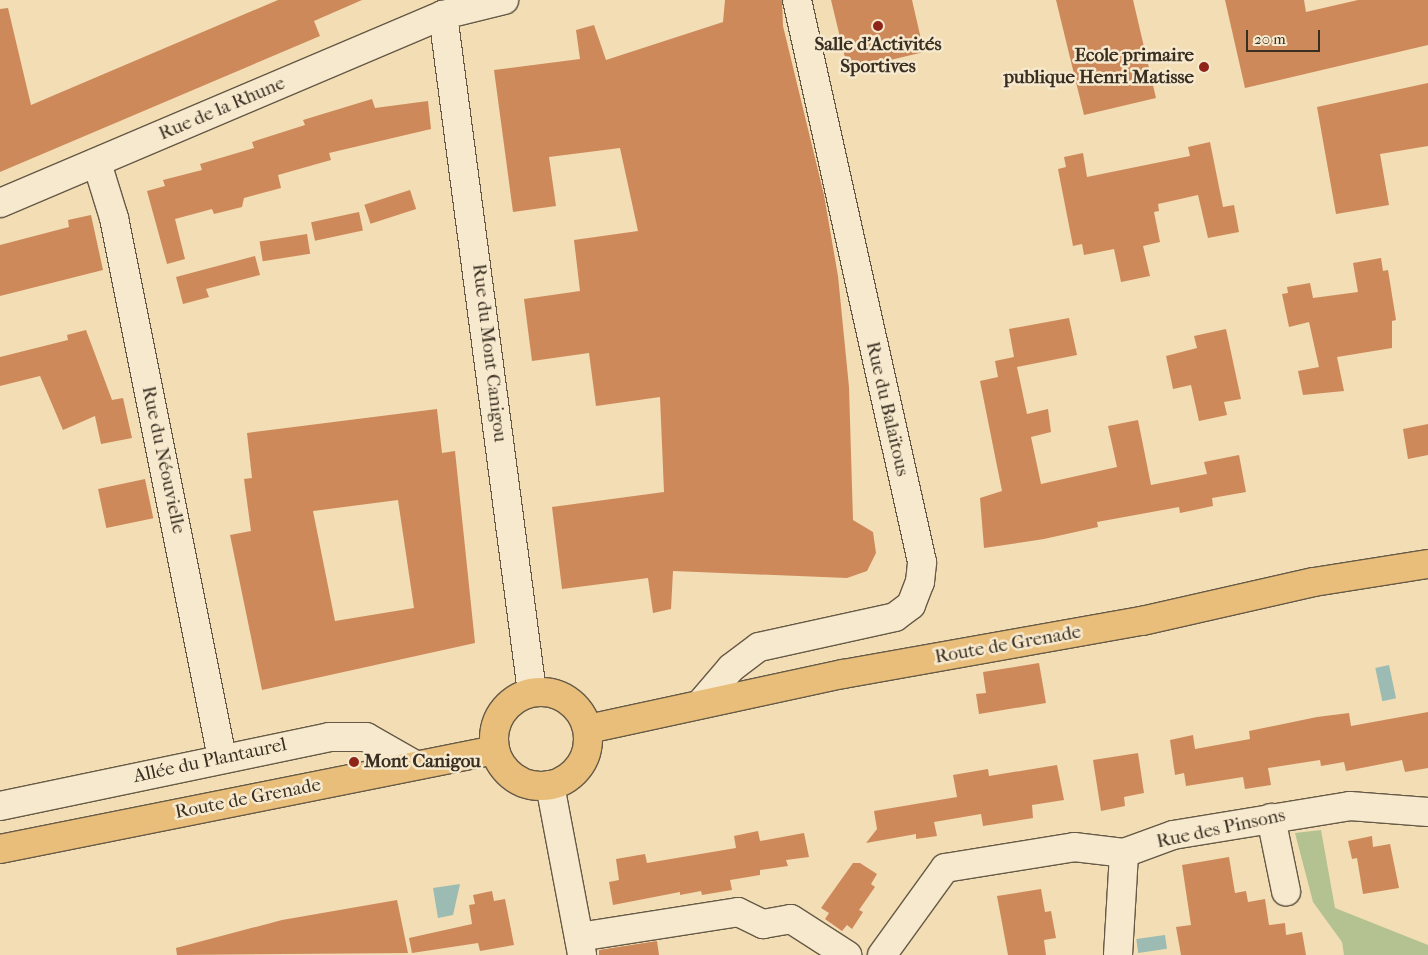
<!DOCTYPE html>
<html>
<head>
<meta charset="utf-8">
<style>
  body { margin:0 }
  #map { position:relative; width:1428px; height:955px; overflow:hidden; background:#f2ddb4; font-family:"IM FELL French Canon",serif }
  div>[style] { position:absolute }
  [style*='--x'] { left:calc(var(--x)*1px); top:calc(var(--y)*1px); width:calc(var(--w)*1px); rotate:calc(var(--a)*1deg) }
  .green>* { inset:0; background:#b4c291 }
  .water>* { inset:0; background:#9cbbb2; transform-origin:0 0 }
  .building>* { inset:0; background:#cd895a; transform-origin:0 0 }
  .roads { filter:drop-shadow(1px 0 #665a46) drop-shadow(-1px 0 #665a46) drop-shadow(0 1px #665a46) drop-shadow(0 -1px #665a46) }
  .minor>* { height:28px; margin:-14px; padding:0 14px; transform-origin:14px; border-radius:14px; background:#f7e9ce }
  .major>* { height:28px; margin:-14px; padding:0 14px; transform-origin:14px; border-radius:14px; background:#e9be7a }
  .major>.ring { margin:-14px; padding:0; box-sizing:content-box; background:none; border:28px solid #e9be7a; border-radius:50% }
  .dots>* { width:14px; height:14px; translate:-50% -50%; box-sizing:border-box; border:2px solid #f7e9ce; border-radius:50% }
  span { translate:-50% -50%; white-space:nowrap; text-align:center; line-height:1.15; -webkit-text-stroke:5px #f7e9ce; paint-order:stroke }
  .poi-label { font-size:19px; color:#382e21; font-weight:700 }
  .right { translate:-100% -50%; text-align:right }
  .left { translate:0 -50%; text-align:left }
  .street-label { font-size:19px; color:#382e21 }
  .scale { position:absolute; left:1246px; top:30px; width:74px; height:22px; box-sizing:border-box; border:2px solid #382e21; border-top:0; padding-left:6px; font-size:15px; line-height:18px; white-space:nowrap; color:#382e21; -webkit-text-stroke:4px #f7e9ce; paint-order:stroke }
</style>
</head>
<body>
<div id="map">
  <div class="green">
    <div style="clip-path:polygon(1321px 830px,1335px 908px,1428px 945px,1428px 955px,1344px 955px,1342px 942px,1313px 902px,1295px 833px)"></div>
  </div>
  <div class="water">
    <div style="left:1389px;top:665px;width:34px;height:14px;rotate:78deg"></div>
    <div style="clip-path:polygon(460px 884px,453px 915px,438px 918px,433px 888px)"></div>
    <div style="left:1165px;top:935px;width:14px;height:29px;rotate:82deg"></div>
  </div>
  <div class="building">
    <div style="clip-path:polygon(278px 0,362px 0,314px 21px,320px 36px,0 172px,0 9px,8px 8px,31px 105px)"></div>
    <div style="clip-path:polygon(725px 0,782px 0,783px 26px,824px 195px,838px 276px,849px 387px,853px 520px,873px 532px,876px 553px,867px 571px,847px 578px,673px 571px,671px 609px,653px 613px,648px 578px,562px 589px,552px 507px,664px 492px,660px 397px,596px 406px,589px 353px,532px 361px,524px 299px,580px 291px,574px 240px,638px 231px,620px 148px,549px 157px,556px 206px,513px 212px,494px 70px,580px 59px,576px 30px,594px 25px,606px 60px,723px 22px)"></div>
    <div style="clip-path:polygon(831px 0,912px 0,924px 52px,848px 70px)"></div>
    <div style="clip-path:polygon(1056px 0,1133px 0,1156px 98px,1084px 115px)"></div>
    <div style="clip-path:polygon(1225px 0,1304px 0,1306px 12px,1358px 0,1428px 0,1428px 45px,1245px 88px)"></div>
    <div style="clip-path:polygon(1428px 83px,1428px 146px,1380px 154px,1389px 205px,1336px 214px,1317px 107px)"></div>
    <div style="clip-path:polygon(372px 99px,375px 108px,428px 101px,431px 129px,329px 153px,331px 160px,278px 175px,281px 188px,244px 198px,242px 207px,214px 214px,212px 209px,175px 219px,185px 259px,167px 264px,147px 191px,165px 186px,163px 180px,202px 170px,200px 164px,254px 148px,252px 142px,305px 125px,303px 120px)"></div>
    <div style="clip-path:polygon(1210px 142px,1223px 207px,1234px 205px,1239px 232px,1208px 238px,1198px 195px,1158px 204px,1159px 211px,1154px 212px,1160px 242px,1143px 246px,1150px 276px,1121px 282px,1114px 249px,1084px 255px,1082px 244px,1073px 246px,1058px 169px,1066px 167px,1064px 157px,1083px 153px,1087px 177px,1190px 156px,1188px 147px)"></div>
    <div style="left:410px;top:190px;width:20px;height:48px;rotate:72deg"></div>
    <div style="left:359px;top:212px;width:19px;height:49px;rotate:78deg"></div>
    <div style="clip-path:polygon(91px 215px,103px 270px,0 296px,0 245px,69px 227px,68px 220px)"></div>
    <div style="left:307px;top:234px;width:20px;height:48px;rotate:81deg"></div>
    <div style="clip-path:polygon(255px 256px,260px 275px,206px 289px,209px 297px,183px 304px,176px 277px)"></div>
    <div style="clip-path:polygon(1381px 258px,1383px 271px,1388px 270px,1396px 320px,1392px 321px,1392px 348px,1337px 357px,1344px 391px,1303px 395px,1298px 371px,1319px 367px,1309px 322px,1289px 327px,1282px 294px,1288px 293px,1287px 287px,1310px 283px,1313px 298px,1358px 292px,1353px 263px)"></div>
    <div style="clip-path:polygon(1069px 318px,1077px 355px,1017px 367px,1027px 414px,1048px 409px,1051px 432px,1031px 437px,1041px 484px,1117px 467px,1108px 426px,1138px 420px,1151px 485px,1207px 474px,1204px 462px,1239px 455px,1246px 492px,1212px 498px,1213px 506px,1180px 513px,1179px 507px,1097px 522px,1098px 527px,1044px 539px,984px 548px,980px 498px,1002px 491px,980px 381px,998px 377px,995px 361px,1014px 357px,1009px 329px)"></div>
    <div style="clip-path:polygon(1226px 329px,1241px 399px,1224px 402px,1227px 415px,1199px 421px,1191px 385px,1173px 389px,1166px 356px,1197px 348px,1194px 336px)"></div>
    <div style="clip-path:polygon(86px 330px,112px 400px,123px 398px,132px 438px,101px 444px,95px 416px,63px 430px,40px 376px,0 386px,0 357px,68px 340px,67px 335px)"></div>
    <div style="clip-path:polygon(evenodd,437px 409px,442px 453px,455px 451px,475px 643px,262px 690px,230px 535px,251px 531px,244px 479px,252px 478px,247px 433px,437px 409px,398px 500px,414px 608px,335px 621px,313px 511px,398px 500px)"></div>
    <div style="clip-path:polygon(1428px 424px,1428px 455px,1408px 459px,1403px 429px)"></div>
    <div style="left:145px;top:479px;width:40px;height:48px;rotate:78deg"></div>
    <div style="clip-path:polygon(1039px 663px,1046px 703px,979px 714px,976px 694px,986px 693px,983px 672px)"></div>
    <div style="clip-path:polygon(1428px 712px,1428px 768px,1405px 772px,1402px 760px,1346px 771px,1344px 762px,1321px 766px,1320px 760px,1268px 768px,1271px 785px,1245px 789px,1243px 777px,1186px 786px,1184px 773px,1175px 775px,1170px 740px,1193px 735px,1195px 749px,1250px 739px,1249px 731px,1317px 717px,1349px 713px,1351px 726px)"></div>
    <div style="clip-path:polygon(1138px 753px,1144px 793px,1124px 797px,1125px 806px,1101px 811px,1093px 760px)"></div>
    <div style="clip-path:polygon(1057px 765px,1064px 800px,1032px 805px,1033px 818px,983px 826px,981px 814px,934px 822px,937px 836px,916px 839px,916px 834px,866px 843px,877px 829px,874px 811px,957px 797px,953px 775px,988px 769px,989px 776px)"></div>
    <div style="clip-path:polygon(758px 831px,760px 841px,804px 833px,809px 857px,786px 860px,788px 866px,760px 870px,760px 875px,730px 880px,732px 890px,702px 895px,701px 891px,680px 895px,680px 892px,613px 905px,609px 882px,619px 880px,616px 859px,645px 854px,647px 863px,736px 848px,734px 836px)"></div>
    <div style="clip-path:polygon(1372px 836px,1373px 847px,1390px 844px,1399px 888px,1363px 894px,1357px 858px,1352px 859px,1348px 841px)"></div>
    <div style="clip-path:polygon(1229px 857px,1235px 893px,1246px 891px,1248px 902px,1265px 899px,1269px 925px,1285px 923px,1286px 935px,1302px 932px,1306px 955px,1181px 955px,1176px 927px,1191px 925px,1182px 865px)"></div>
    <div style="clip-path:polygon(853px 863px,860px 863px,877px 874px,871px 884px,875px 887px,859px 910px,863px 912px,852px 929px,847px 925px,842px 931px,825px 919px,829px 913px,821px 908px)"></div>
    <div style="clip-path:polygon(1041px 889px,1045px 912px,1051px 911px,1056px 938px,1044px 940px,1046px 955px,1008px 955px,997px 896px)"></div>
    <div style="clip-path:polygon(492px 891px,494px 901px,505px 899px,514px 945px,480px 951px,478px 943px,412px 953px,409px 938px,472px 924px,469px 905px,475px 904px,473px 895px)"></div>
    <div style="clip-path:polygon(397px 900px,408px 953px,177px 955px,176px 948px,282px 920px)"></div>
    <div style="clip-path:polygon(657px 941px,659px 955px,599px 955px,599px 950px)"></div>
  </div>
  <div class="roads">
    <div class="minor">
      <div style="--x:443;--y:15;--w:683;--a:82.51"></div>
      <div style="--x:97;--y:163;--w:58;--a:72.8"></div>
      <div style="--x:114;--y:218;--w:551;--a:78.69"></div>
      <div style="--x:0;--y:203;--w:481;--a:-23"></div>
      <div style="--x:443;--y:15;--w:63;--a:-13.8"></div>
      <div style="--x:701;--y:703;--w:46;--a:-49.4"></div>
      <div style="--x:731;--y:668;--w:35;--a:-37"></div>
      <div style="--x:759;--y:647;--w:139;--a:-12.4"></div>
      <div style="--x:895;--y:617;--w:20;--a:-37"></div>
      <div style="--x:911;--y:605;--w:25;--a:-69"></div>
      <div style="--x:920;--y:582;--w:20;--a:-84"></div>
      <div style="--x:922;--y:562;--w:576;--a:-102.54"></div>
      <div style="--x:550;--y:785;--w:173;--a:79.3"></div>
      <div style="--x:0;--y:806;--w:336;--a:-11.8"></div>
      <div style="--x:329;--y:737;--w:37;--a:0"></div>
      <div style="--x:366;--y:737;--w:56;--a:29.7"></div>
      <div style="--x:1271;--y:818;--w:75;--a:78.4"></div>
      <div style="--x:579;--y:937;--w:161;--a:-8.9"></div>
      <div style="--x:738;--y:912;--w:28;--a:26"></div>
      <div style="--x:763;--y:924;--w:28;--a:-10"></div>
      <div style="--x:791;--y:919;--w:67;--a:32.7"></div>
      <div style="--x:882;--y:955;--w:107;--a:-54.1"></div>
      <div style="--x:945;--y:868;--w:131;--a:-9.2"></div>
      <div style="--x:1074;--y:847;--w:50;--a:6.8"></div>
      <div style="--x:1124;--y:853;--w:52;--a:-20.2"></div>
      <div style="--x:1173;--y:835;--w:179;--a:-9.3"></div>
      <div style="--x:1350;--y:806;--w:78;--a:4.4"></div>
      <div style="--x:1118;--y:955;--w:102;--a:-86.6"></div>
    </div>
    <div class="major">
      <div class="ring" style="left:494px;top:692px;width:66px;height:66px"></div>
      <div style="--x:588;--y:729;--w:261;--a:-12.2"></div>
      <div style="--x:843;--y:674;--w:304;--a:-10.1"></div>
      <div style="--x:1142;--y:621;--w:176;--a:-12.8"></div>
      <div style="--x:1314;--y:582;--w:115;--a:-9"></div>
      <div style="--x:0;--y:849;--w:505;--a:-11.31"></div>
    </div>
  </div>
  <div class="dots">
    <div style="left:878px;top:26px;background:#8f2418"></div>
    <div style="left:1204px;top:67px;background:#8f2418"></div>
    <div style="left:354px;top:762px;background:#8f2418"></div>
  </div>
  <div class="poi-label">
    <span style="left:878px;top:56px">Salle d'Activités<br>Sportives</span>
    <span class="right" style="left:1194px;top:67px">Ecole primaire<br>publique Henri Matisse</span>
    <span class="left" style="left:364px;top:762px">Mont Canigou</span>
  </div>
  <div class="street-label">
    <span style="left:222px;top:109px;rotate:-23deg">Rue de la Rhune</span>
    <span style="left:489px;top:353px;rotate:83deg">Rue du Mont Canigou</span>
    <span style="left:887px;top:409px;rotate:77deg">Rue du Balaïtous</span>
    <span style="left:163px;top:460px;rotate:78deg">Rue du Néouvielle</span>
    <span style="left:1008px;top:645px;rotate:-10deg">Route de Grenade</span>
    <span style="left:210px;top:761px;rotate:-12deg">Allée du Plantaurel</span>
    <span style="left:248px;top:799px;rotate:-11deg">Route de Grenade</span>
    <span style="left:1221px;top:829px;rotate:-12deg">Rue des Pinsons</span>
  </div>
  <div class="scale">20 m</div>
</div>
</body>
</html>
